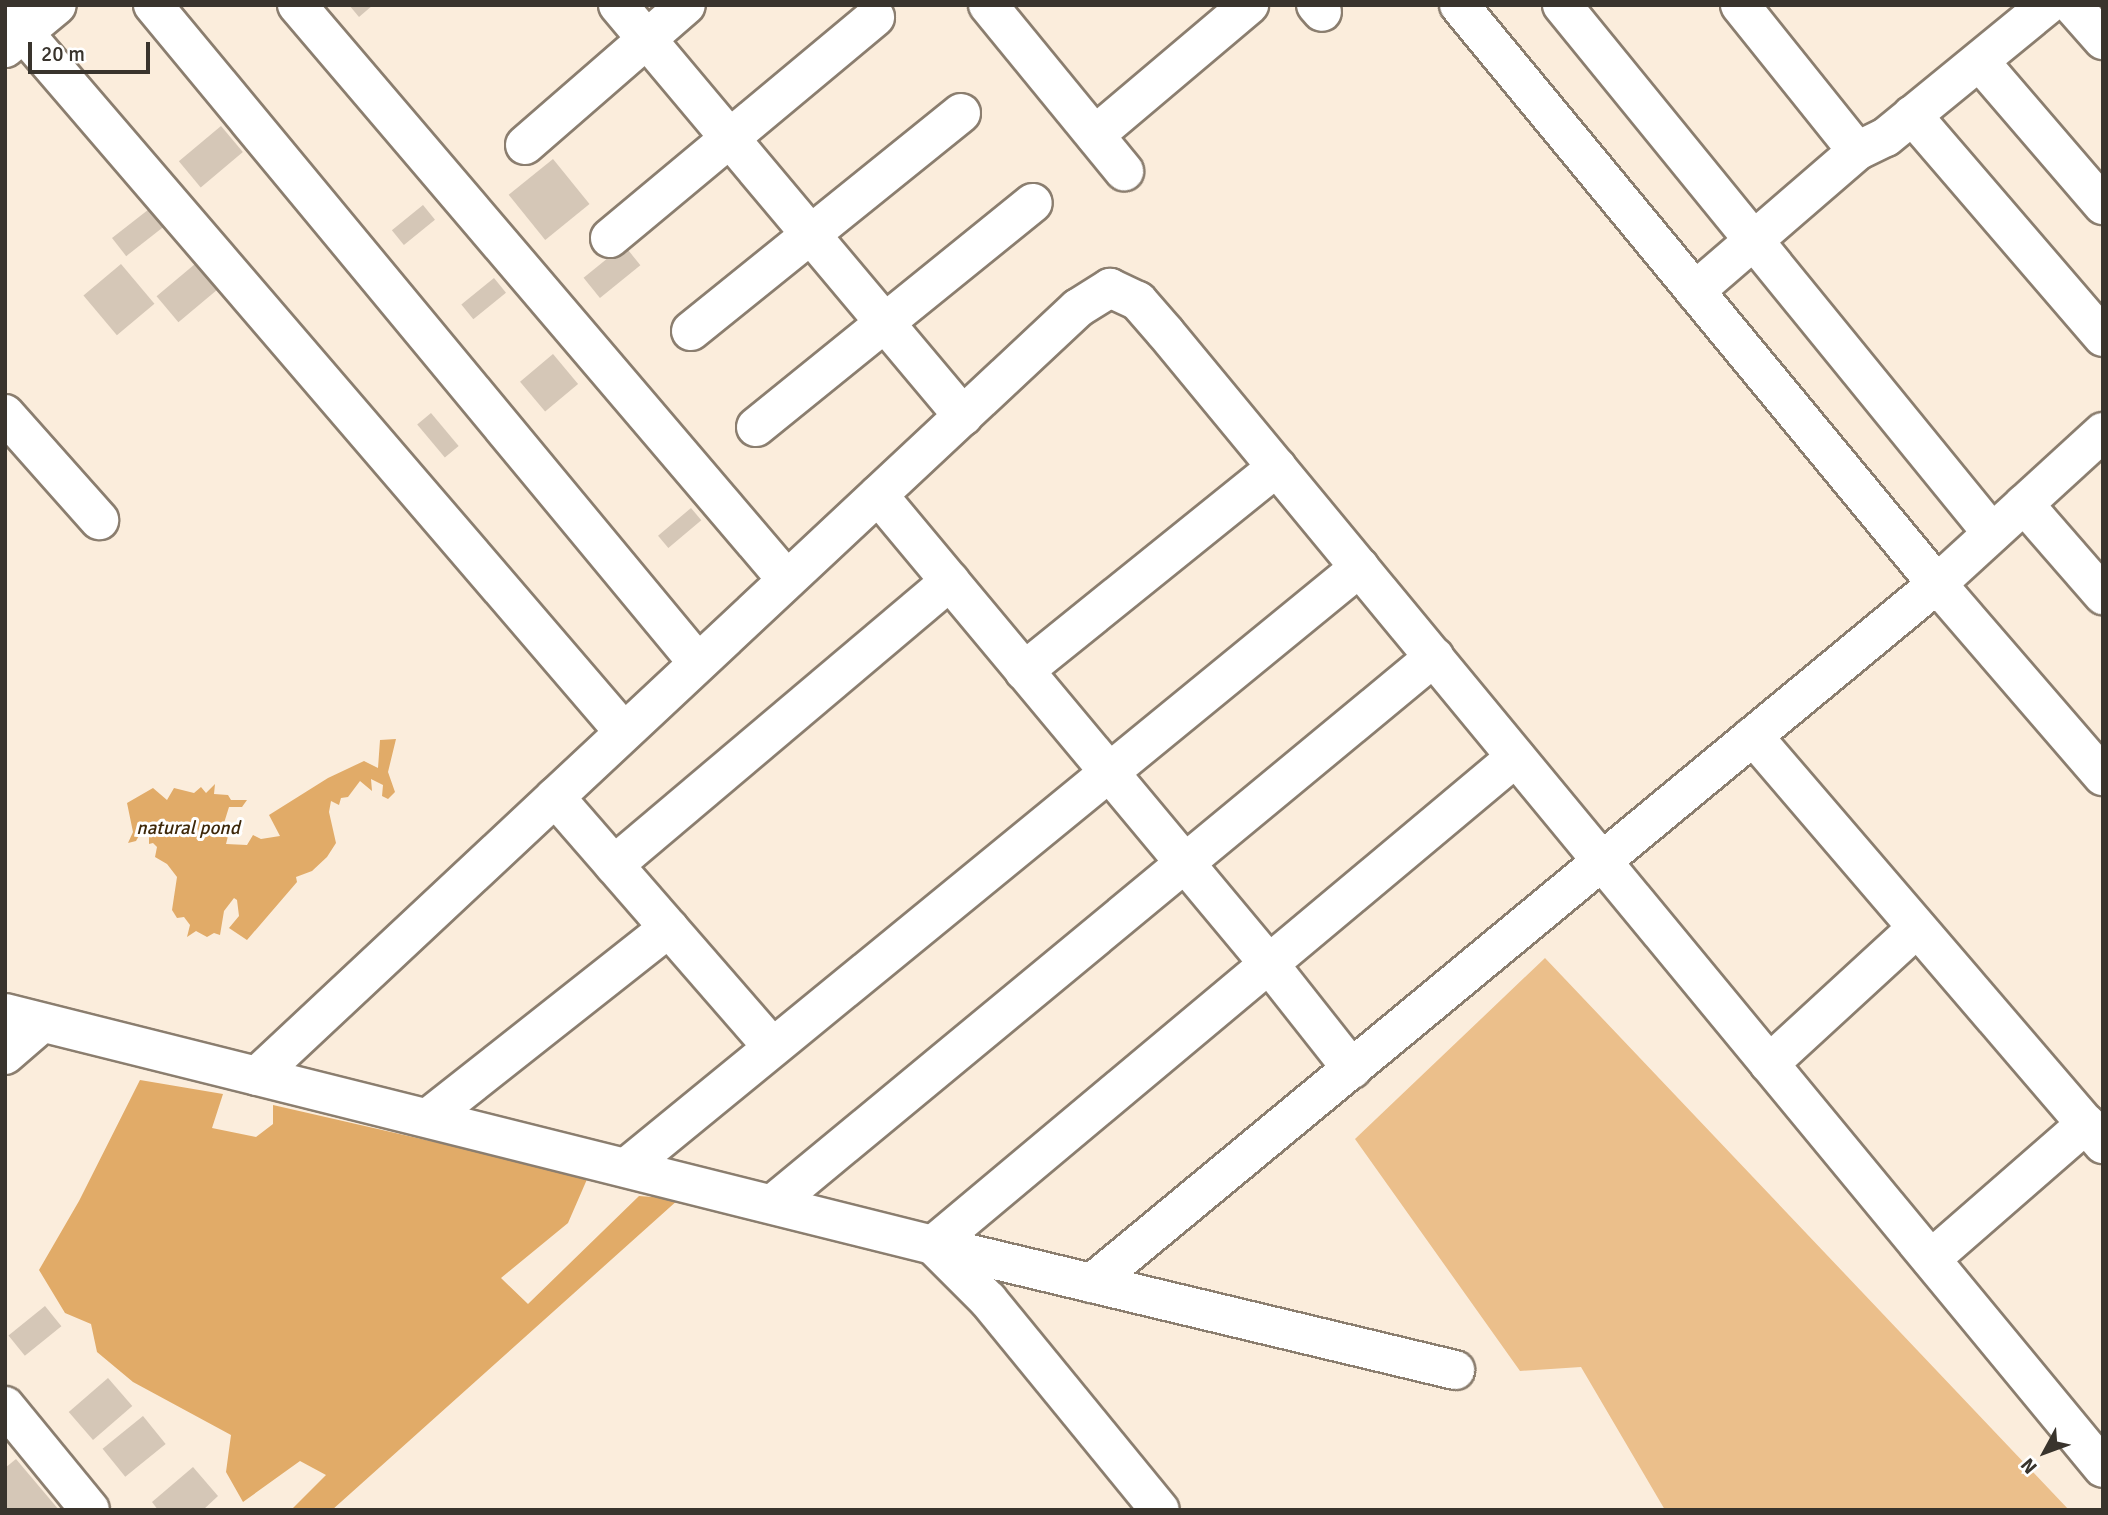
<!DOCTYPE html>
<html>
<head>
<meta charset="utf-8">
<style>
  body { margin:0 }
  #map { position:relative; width:2108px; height:1515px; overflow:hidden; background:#fbeddc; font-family:Signika,sans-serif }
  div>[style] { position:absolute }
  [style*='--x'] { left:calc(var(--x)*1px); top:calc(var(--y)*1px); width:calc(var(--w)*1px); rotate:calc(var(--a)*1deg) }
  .green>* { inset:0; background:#ebbf8b }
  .water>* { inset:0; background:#e1ab68 }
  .building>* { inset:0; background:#d5c7b7; transform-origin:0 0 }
  .roads { filter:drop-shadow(2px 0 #8b7e6f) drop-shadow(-2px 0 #8b7e6f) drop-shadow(0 2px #8b7e6f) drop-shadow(0 -2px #8b7e6f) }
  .street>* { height:38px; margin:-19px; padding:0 19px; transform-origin:19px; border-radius:19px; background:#fff }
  span { translate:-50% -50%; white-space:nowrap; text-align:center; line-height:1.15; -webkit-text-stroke:6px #fff; paint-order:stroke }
  .water-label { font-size:19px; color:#3e280a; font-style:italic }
  .frame { position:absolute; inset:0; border:7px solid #39342d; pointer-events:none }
  .north { position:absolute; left:2010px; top:1417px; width:70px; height:70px; -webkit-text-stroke:5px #fff; paint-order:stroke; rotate:229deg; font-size:19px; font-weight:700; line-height:28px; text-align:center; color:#39342d }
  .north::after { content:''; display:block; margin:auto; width:24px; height:32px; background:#39342d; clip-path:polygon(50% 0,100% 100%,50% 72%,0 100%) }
  .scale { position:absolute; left:28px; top:42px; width:122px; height:32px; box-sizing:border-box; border:4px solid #39342d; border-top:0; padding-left:9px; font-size:21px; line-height:24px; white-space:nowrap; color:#39342d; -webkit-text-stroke:5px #fff; paint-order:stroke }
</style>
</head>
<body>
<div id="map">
  <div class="green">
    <div style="clip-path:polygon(1545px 958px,2069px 1510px,1665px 1510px,1581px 1367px,1520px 1371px,1355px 1139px)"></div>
  </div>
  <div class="water">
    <div style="clip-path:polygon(396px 739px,388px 772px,395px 792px,388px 799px,382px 796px,383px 785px,371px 779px,372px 791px,360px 781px,348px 797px,341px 798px,339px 805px,331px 801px,329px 812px,336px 843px,327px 857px,312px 871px,296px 877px,297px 882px,247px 940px,229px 928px,239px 916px,237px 900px,234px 898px,224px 911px,220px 935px,214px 933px,207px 937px,196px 931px,187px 937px,190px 925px,184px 917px,177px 918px,172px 910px,177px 877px,167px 864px,155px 857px,157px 847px,153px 843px,149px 844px,149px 837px,141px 832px,136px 841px,128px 843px,133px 832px,127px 803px,153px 788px,167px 800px,174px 788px,194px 793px,201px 787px,206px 793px,215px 784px,214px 794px,228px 795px,231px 800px,247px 800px,242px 807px,229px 807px,224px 823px,228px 836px,226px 844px,247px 845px,253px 835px,261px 839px,280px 836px,269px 815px,328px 778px,364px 761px,378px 768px,380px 740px)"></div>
    <div style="clip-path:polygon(140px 1080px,223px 1094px,212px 1128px,256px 1137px,273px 1124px,273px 1105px,588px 1177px,568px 1223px,501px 1278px,528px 1304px,639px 1196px,679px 1199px,332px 1510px,291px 1510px,326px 1475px,300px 1461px,243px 1502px,226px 1472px,231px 1435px,133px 1382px,97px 1352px,91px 1324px,65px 1313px,39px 1270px,79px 1201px)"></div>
  </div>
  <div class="building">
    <div style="clip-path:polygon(349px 5px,373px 5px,359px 17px)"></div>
    <div style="left:221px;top:126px;width:34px;height:55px;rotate:50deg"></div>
    <div style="left:553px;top:159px;width:58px;height:57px;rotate:51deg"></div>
    <div style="left:423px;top:205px;width:19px;height:40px;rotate:51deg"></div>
    <div style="left:153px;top:206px;width:23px;height:52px;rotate:52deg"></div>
    <div style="left:624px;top:245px;width:26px;height:52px;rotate:51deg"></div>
    <div style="left:201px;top:259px;width:34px;height:58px;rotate:50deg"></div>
    <div style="left:121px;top:264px;width:52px;height:49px;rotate:50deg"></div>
    <div style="left:494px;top:278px;width:19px;height:42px;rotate:51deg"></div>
    <div style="left:553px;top:354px;width:39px;height:43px;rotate:50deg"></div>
    <div style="left:431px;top:413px;width:43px;height:18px;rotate:50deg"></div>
    <div style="left:691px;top:508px;width:16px;height:43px;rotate:50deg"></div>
    <div style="left:45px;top:1306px;width:26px;height:47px;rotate:51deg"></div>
    <div style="left:108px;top:1378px;width:37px;height:52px;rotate:49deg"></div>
    <div style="left:143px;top:1416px;width:36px;height:52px;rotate:51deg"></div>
    <div style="clip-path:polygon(16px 1459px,59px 1510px,8px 1510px,5px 1507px,5px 1468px)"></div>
    <div style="clip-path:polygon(193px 1467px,218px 1496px,203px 1510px,158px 1510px,152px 1502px)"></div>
  </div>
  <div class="roads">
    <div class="street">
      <div style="--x:153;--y:5;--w:854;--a:50.37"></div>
      <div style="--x:297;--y:5;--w:755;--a:49.56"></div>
      <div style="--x:618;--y:5;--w:537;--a:49.99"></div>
      <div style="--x:988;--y:5;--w:215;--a:50.7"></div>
      <div style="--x:1316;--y:5;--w:9;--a:49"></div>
      <div style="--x:1459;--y:5;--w:751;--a:50.46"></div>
      <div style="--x:1937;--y:584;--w:254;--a:49.2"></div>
      <div style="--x:1562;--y:5;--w:681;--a:50.84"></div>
      <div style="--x:1740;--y:5;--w:187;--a:51.3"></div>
      <div style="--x:1857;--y:151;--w:32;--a:-26"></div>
      <div style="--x:1886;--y:137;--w:208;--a:-39.3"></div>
      <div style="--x:2072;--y:5;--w:47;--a:48.5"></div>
      <div style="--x:5;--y:11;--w:950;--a:49.35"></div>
      <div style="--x:5;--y:48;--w:67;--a:-39.6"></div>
      <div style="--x:1980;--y:62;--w:189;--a:49.3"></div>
      <div style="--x:1912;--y:115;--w:293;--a:49.3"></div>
      <div style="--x:1095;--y:135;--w:202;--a:-40.2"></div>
      <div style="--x:525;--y:145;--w:213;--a:-41"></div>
      <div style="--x:610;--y:238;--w:345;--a:-39.8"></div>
      <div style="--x:1695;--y:291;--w:214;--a:-40.8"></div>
      <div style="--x:691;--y:331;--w:347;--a:-38.9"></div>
      <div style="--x:5;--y:414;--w:142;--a:48.4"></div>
      <div style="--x:756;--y:427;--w:356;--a:-39"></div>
      <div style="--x:878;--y:495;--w:611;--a:50.18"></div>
      <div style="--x:1269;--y:964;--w:134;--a:51.7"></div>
      <div style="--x:2024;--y:504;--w:121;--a:49"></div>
      <div style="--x:1024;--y:671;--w:325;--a:-38.9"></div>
      <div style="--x:1753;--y:736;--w:538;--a:49.38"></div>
      <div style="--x:555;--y:797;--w:331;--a:49"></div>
      <div style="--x:614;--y:865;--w:440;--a:-40.2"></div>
      <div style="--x:5;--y:1013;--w:957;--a:14.04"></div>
      <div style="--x:933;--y:1245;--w:78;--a:45"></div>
      <div style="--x:988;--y:1300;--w:271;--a:50.7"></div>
      <div style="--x:5;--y:1055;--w:49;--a:-40.9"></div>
      <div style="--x:1769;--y:1064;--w:201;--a:-42.6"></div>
      <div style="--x:257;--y:1076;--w:1124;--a:-43.09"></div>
      <div style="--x:1078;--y:308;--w:38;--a:-32"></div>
      <div style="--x:1110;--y:288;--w:31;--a:25"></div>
      <div style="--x:1138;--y:301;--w:41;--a:48.9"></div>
      <div style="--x:1165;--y:332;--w:1473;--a:50.45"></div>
      <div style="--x:428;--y:1118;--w:307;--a:-38.3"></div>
      <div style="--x:627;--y:1167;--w:947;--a:-39.3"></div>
      <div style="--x:774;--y:1203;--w:857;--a:-39.6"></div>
      <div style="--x:933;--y:1245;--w:760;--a:-39.93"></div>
      <div style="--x:933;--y:1245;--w:537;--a:13.47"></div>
      <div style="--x:1931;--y:1259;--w:206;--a:-41.1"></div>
      <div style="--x:1092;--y:1283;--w:1097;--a:-39.6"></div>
      <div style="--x:1937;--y:584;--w:225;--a:-42.5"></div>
      <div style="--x:5;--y:1406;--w:134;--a:50.7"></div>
    </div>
  </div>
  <div class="water-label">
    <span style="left:188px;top:829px">natural pond</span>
  </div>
  <div class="frame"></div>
  <div class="north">N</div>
  <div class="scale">20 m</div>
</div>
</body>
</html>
